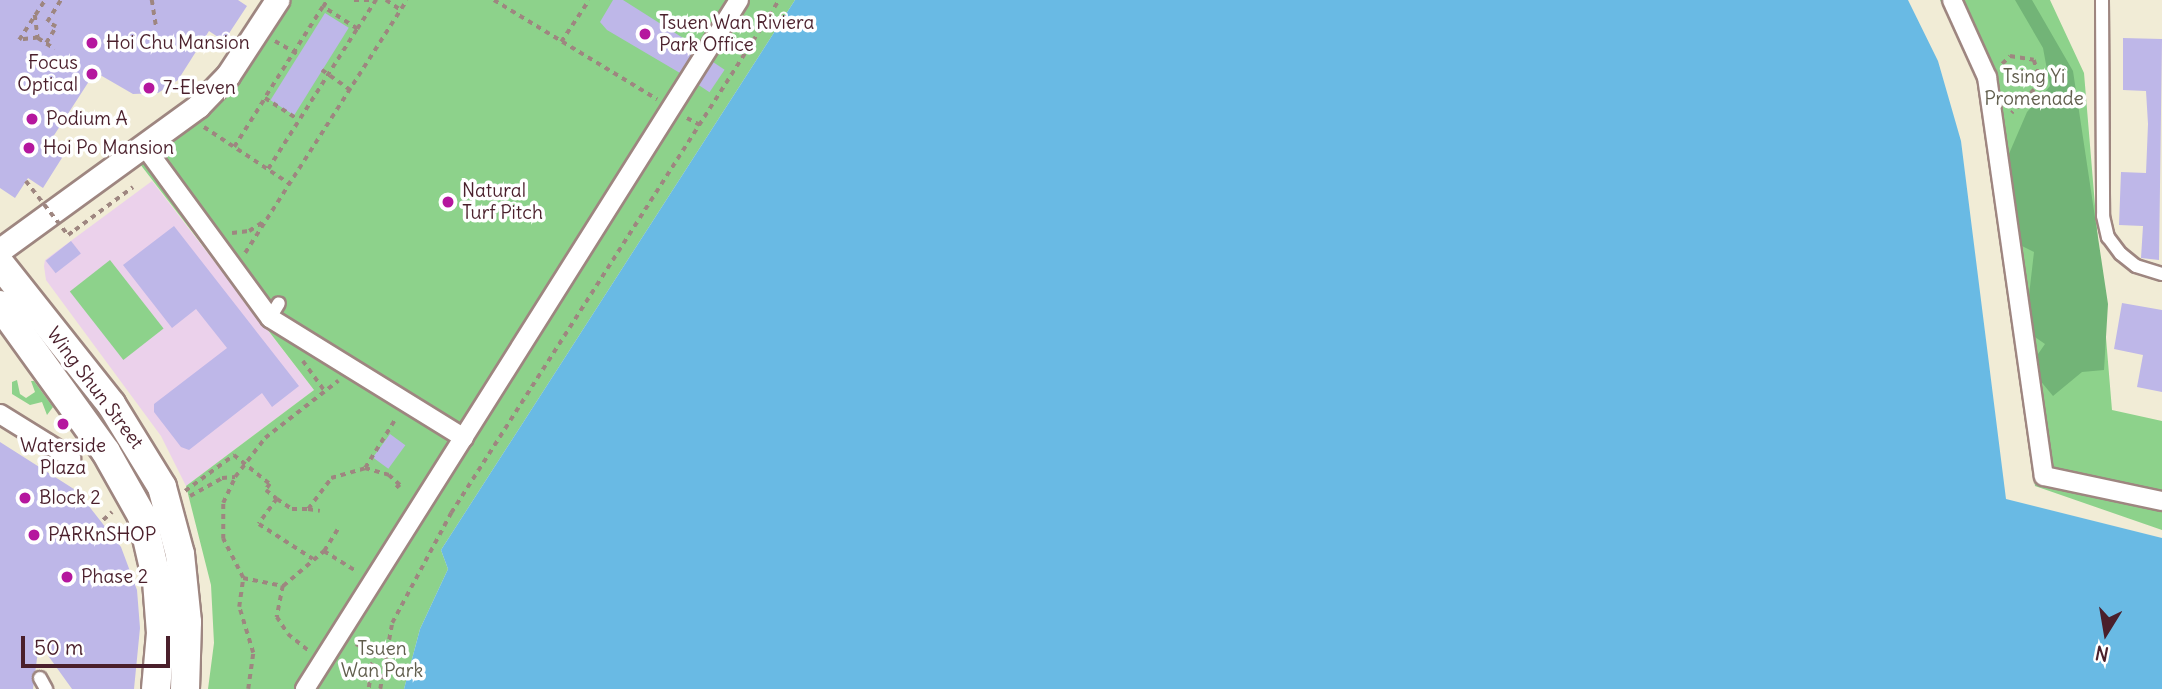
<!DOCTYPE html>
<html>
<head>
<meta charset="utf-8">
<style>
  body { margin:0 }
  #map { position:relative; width:2162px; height:689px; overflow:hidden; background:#f1ecd6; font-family:Delius,sans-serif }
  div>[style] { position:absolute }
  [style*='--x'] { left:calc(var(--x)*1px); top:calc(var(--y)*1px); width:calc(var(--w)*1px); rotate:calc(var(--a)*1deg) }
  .built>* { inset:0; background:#ebd1eb }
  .green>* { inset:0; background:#8dd28b; transform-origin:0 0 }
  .forest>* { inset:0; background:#72b477 }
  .water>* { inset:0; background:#69bae4 }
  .building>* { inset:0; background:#beb7e8; transform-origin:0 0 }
  .path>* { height:3.5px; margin-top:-1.75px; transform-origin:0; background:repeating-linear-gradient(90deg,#9e8680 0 5px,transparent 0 10px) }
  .roads { filter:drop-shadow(2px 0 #9e8680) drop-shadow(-2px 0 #9e8680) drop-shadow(0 2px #9e8680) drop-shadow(0 -2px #9e8680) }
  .service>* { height:12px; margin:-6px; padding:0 6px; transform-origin:6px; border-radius:6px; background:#fff }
  .pedestrian>* { height:18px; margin:-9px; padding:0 9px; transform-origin:9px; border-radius:9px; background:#fff }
  .minor>* { height:23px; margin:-11.5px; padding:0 11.5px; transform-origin:11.5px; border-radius:11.5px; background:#fff }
  .tertiary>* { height:28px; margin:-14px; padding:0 14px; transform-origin:14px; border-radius:14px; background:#fff }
  .path-bridge>* { height:3.5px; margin-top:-1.75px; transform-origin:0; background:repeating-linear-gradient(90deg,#9e8680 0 5px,transparent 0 10px) }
  .dots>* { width:19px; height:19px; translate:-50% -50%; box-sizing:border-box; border:4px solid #fff; border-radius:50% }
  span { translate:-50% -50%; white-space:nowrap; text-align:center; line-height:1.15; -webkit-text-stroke:7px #fff; paint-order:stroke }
  .poi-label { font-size:19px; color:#4a1f2b }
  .left { translate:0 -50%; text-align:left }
  .right { translate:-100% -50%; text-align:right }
  .park-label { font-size:19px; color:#615e4d }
  .street-label { font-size:19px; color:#4a1f2b }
  .north { position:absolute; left:2071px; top:598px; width:70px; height:70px; -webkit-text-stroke:5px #fff; paint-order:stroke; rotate:191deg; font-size:19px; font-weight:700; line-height:28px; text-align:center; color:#4a1f2b }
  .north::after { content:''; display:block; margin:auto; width:24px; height:32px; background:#4a1f2b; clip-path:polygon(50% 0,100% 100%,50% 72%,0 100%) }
  .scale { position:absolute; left:21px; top:636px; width:149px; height:32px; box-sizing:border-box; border:4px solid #4a1f2b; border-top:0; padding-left:9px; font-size:21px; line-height:24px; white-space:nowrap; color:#4a1f2b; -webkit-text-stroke:5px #fff; paint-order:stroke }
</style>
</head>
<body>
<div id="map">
  <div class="built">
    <div style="clip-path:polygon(152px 181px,314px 390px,186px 486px,161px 436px,46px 280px,44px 266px,45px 260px)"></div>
  </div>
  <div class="green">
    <div style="clip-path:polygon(291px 0,795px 0,441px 550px,448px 569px,420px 629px,404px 689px,208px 689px,214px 643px,211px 585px,186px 486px,314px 390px,140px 164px,234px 89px)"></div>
    <div style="clip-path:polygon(1940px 0,2050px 0,2084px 73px,2112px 410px,2162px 421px,2162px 530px,2035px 486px,1982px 90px)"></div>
    <div style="left:110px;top:260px;width:87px;height:51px;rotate:52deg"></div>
    <div style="clip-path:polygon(17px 380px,20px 394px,26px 398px,35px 392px,31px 381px,34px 381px,53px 407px,47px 415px,42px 402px,30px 405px,12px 394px,12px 382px)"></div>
  </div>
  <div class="forest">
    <div style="clip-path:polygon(2015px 0,2032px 0,2073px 71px,2108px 304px,2104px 370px,2082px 372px,2053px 396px,2029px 367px,2045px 344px,2025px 330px,2034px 252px,2016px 243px,2002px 170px,2027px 112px,2050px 86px,2043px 48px)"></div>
  </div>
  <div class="water">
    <div style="clip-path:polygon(795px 0,1908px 0,1938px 61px,1961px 141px,2006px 499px,2162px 538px,2162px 689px,404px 689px,420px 629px,448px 569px,441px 550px)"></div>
  </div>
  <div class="building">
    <div style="clip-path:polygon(0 0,238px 0,247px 6px,224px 41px,209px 31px,178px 80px,158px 93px,133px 94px,95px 72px,49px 143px,65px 153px,43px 188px,28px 178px,15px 198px,0 188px)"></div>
    <div style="clip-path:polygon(613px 0,623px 0,683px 38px,680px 42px,694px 50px,680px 73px,607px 30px,600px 22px)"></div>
    <div style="left:325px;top:13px;width:28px;height:103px;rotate:32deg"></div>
    <div style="clip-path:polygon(2123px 38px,2162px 39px,2159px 260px,2141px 258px,2143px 226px,2119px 225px,2121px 172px,2146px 173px,2148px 124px,2146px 91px,2123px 90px)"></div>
    <div style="left:713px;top:62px;width:14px;height:27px;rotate:34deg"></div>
    <div style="clip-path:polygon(174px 226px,299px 386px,272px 407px,262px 393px,189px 450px,181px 447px,154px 412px,154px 404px,227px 348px,196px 309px,172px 328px,123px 265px)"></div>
    <div style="left:71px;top:241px;width:16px;height:32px;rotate:52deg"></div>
    <div style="clip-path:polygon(2122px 303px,2162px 310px,2162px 392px,2137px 387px,2143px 355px,2114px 349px)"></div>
    <div style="left:390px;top:434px;width:19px;height:29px;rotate:36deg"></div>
    <div style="clip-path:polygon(0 442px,77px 491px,121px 547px,137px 590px,140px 628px,134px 689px,72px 689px,39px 643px,33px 689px,0 689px)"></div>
  </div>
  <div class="path">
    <div style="--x:152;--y:0;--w:26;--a:81"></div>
    <div style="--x:354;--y:0;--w:20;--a:0"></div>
    <div style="--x:386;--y:0;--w:18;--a:34"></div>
    <div style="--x:494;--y:0;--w:191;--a:31.3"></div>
    <div style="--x:323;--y:7;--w:8;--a:-60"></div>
    <div style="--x:35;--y:15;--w:23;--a:83"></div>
    <div style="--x:38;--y:38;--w:19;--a:174"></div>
    <div style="--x:19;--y:40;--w:48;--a:-57"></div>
    <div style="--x:357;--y:29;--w:35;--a:-57"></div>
    <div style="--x:38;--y:38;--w:20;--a:33"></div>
    <div style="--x:275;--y:41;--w:28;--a:30"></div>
    <div style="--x:561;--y:42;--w:50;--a:-56.3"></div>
    <div style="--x:46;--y:43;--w:19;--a:-58"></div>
    <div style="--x:56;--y:27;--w:10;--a:-151"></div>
    <div style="--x:47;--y:22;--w:26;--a:-58"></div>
    <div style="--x:2002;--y:64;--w:11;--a:-45"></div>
    <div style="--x:2010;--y:56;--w:24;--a:9"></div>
    <div style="--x:2034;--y:60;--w:24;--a:73"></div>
    <div style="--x:2041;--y:83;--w:42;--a:134"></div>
    <div style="--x:322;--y:70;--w:35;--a:35"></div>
    <div style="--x:687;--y:118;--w:15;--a:28"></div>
    <div style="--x:204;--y:127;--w:103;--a:33.5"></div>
    <div style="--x:234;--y:147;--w:58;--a:-57.7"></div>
    <div style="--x:268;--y:169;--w:166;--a:-57.6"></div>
    <div style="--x:357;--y:29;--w:40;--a:-147.1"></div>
    <div style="--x:323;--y:7;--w:108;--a:122.5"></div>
    <div style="--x:265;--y:98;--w:40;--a:32.9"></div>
    <div style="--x:75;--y:230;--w:72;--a:-36.6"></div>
    <div style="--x:232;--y:233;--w:17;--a:-7"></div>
    <div style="--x:249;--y:231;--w:17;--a:-33"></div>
    <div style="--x:245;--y:253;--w:300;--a:-57.4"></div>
    <div style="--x:303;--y:361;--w:37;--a:54"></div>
    <div style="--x:365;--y:468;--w:25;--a:16"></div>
    <div style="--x:389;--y:475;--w:15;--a:42"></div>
    <div style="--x:400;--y:485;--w:9;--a:139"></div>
    <div style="--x:185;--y:491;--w:61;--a:-36.3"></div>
    <div style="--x:234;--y:455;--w:46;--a:38.9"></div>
    <div style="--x:270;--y:484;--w:7;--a:124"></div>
    <div style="--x:266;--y:490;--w:14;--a:39"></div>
    <div style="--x:277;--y:499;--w:18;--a:34"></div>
    <div style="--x:292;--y:509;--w:16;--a:0"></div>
    <div style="--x:308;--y:509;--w:39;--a:-53"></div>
    <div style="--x:331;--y:478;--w:35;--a:-16"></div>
    <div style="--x:365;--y:468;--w:59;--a:-58.2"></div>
    <div style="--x:190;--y:496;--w:37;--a:-29"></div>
    <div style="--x:222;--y:478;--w:13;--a:-4"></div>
    <div style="--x:277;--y:499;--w:31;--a:126"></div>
    <div style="--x:259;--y:524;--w:64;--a:32.9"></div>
    <div style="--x:308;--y:509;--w:12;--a:9"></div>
    <div style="--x:103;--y:520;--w:12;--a:-42"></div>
    <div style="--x:324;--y:551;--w:26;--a:-58"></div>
    <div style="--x:243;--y:578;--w:41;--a:11.3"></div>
    <div style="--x:283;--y:586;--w:54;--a:-40.5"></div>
    <div style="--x:324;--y:551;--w:39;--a:32"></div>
    <div style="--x:283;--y:586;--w:32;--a:101"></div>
    <div style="--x:277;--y:617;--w:20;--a:57"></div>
    <div style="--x:288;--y:634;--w:26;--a:39"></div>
    <div style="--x:356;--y:644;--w:20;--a:27"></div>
    <div style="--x:374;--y:653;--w:36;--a:98"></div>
    <div style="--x:248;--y:689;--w:36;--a:-82"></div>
    <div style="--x:253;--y:653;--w:48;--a:-106.9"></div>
    <div style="--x:239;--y:607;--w:29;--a:-82"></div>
    <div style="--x:243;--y:578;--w:44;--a:-117.1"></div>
    <div style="--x:223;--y:539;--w:36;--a:-90"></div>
    <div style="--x:223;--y:503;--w:29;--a:-65"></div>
    <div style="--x:235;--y:477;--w:49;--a:-52.4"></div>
    <div style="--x:265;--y:438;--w:93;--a:-38"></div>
    <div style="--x:380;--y:689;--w:67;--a:-79.7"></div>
    <div style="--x:392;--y:623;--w:125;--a:-61.8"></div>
    <div style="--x:451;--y:513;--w:609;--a:-57.41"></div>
  </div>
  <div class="roads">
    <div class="service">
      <div style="--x:2102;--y:0;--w:216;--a:89.7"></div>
      <div style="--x:2103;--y:216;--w:22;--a:77"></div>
      <div style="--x:2108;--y:237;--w:21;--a:53"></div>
      <div style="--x:2121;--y:254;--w:19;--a:39"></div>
      <div style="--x:2136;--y:266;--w:27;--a:17"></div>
      <div style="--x:270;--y:318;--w:17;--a:-59"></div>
      <div style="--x:40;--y:678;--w:13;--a:61"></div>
    </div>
    <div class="pedestrian">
      <div style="--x:1952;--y:0;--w:85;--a:65.6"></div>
      <div style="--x:1987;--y:77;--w:403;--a:81.9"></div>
      <div style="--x:2044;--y:476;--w:121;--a:12"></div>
      <div style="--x:145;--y:147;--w:212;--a:53.8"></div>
      <div style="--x:270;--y:318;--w:228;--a:31.7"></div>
      <div style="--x:0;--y:414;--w:84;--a:31.8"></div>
      <div style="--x:305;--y:689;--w:814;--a:-57.79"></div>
    </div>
    <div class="minor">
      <div style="--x:0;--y:250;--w:245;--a:-36"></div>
      <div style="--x:198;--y:106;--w:43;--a:-45.9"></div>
      <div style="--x:228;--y:75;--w:90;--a:-56.8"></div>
    </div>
    <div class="tertiary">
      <div style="--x:0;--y:264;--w:179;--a:51.6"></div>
      <div style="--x:111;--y:404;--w:97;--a:58.4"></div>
      <div style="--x:162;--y:487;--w:69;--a:75"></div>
      <div style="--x:180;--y:554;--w:68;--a:84.1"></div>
      <div style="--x:187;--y:622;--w:67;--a:91.7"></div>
      <div style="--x:0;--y:305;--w:181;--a:54.2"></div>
      <div style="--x:106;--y:452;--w:73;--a:60.6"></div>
      <div style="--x:142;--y:516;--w:67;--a:77"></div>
      <div style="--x:157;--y:581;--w:52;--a:85.6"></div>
      <div style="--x:161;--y:633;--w:56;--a:95.1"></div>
    </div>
  </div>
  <div class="path-bridge">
    <div style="--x:26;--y:181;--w:68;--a:52.1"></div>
    <div style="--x:68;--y:235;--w:9;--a:-36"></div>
  </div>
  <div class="dots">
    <div style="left:645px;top:34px;background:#b5179e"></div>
    <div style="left:92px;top:43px;background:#b5179e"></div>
    <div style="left:92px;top:74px;background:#b5179e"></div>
    <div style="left:149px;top:88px;background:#b5179e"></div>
    <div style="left:32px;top:119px;background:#b5179e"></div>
    <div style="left:29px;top:148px;background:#b5179e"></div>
    <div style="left:448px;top:202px;background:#b5179e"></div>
    <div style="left:63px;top:424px;background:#b5179e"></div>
    <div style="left:25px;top:498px;background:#b5179e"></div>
    <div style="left:34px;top:535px;background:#b5179e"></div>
    <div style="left:67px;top:577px;background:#b5179e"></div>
  </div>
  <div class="poi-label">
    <span class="left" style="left:659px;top:34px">Tsuen Wan Riviera<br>Park Office</span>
    <span class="left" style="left:106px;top:43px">Hoi Chu Mansion</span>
    <span class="right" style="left:78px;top:74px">Focus<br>Optical</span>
    <span class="left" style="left:163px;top:88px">7-Eleven</span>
    <span class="left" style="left:46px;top:119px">Podium A</span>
    <span class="left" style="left:43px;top:148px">Hoi Po Mansion</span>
    <span class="left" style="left:462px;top:202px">Natural<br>Turf Pitch</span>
    <span style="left:63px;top:457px">Waterside<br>Plaza</span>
    <span class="left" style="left:39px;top:498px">Block 2</span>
    <span class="left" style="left:48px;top:535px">PARKnSHOP</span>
    <span class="left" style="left:81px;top:577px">Phase 2</span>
  </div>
  <div class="park-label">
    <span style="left:2034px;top:88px">Tsing Yi<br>Promenade</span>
    <span style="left:382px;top:660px">Tsuen<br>Wan Park</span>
  </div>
  <div class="street-label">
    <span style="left:95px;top:388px;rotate:53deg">Wing Shun Street</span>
  </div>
  <div class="north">N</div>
  <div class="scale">50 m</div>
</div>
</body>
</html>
